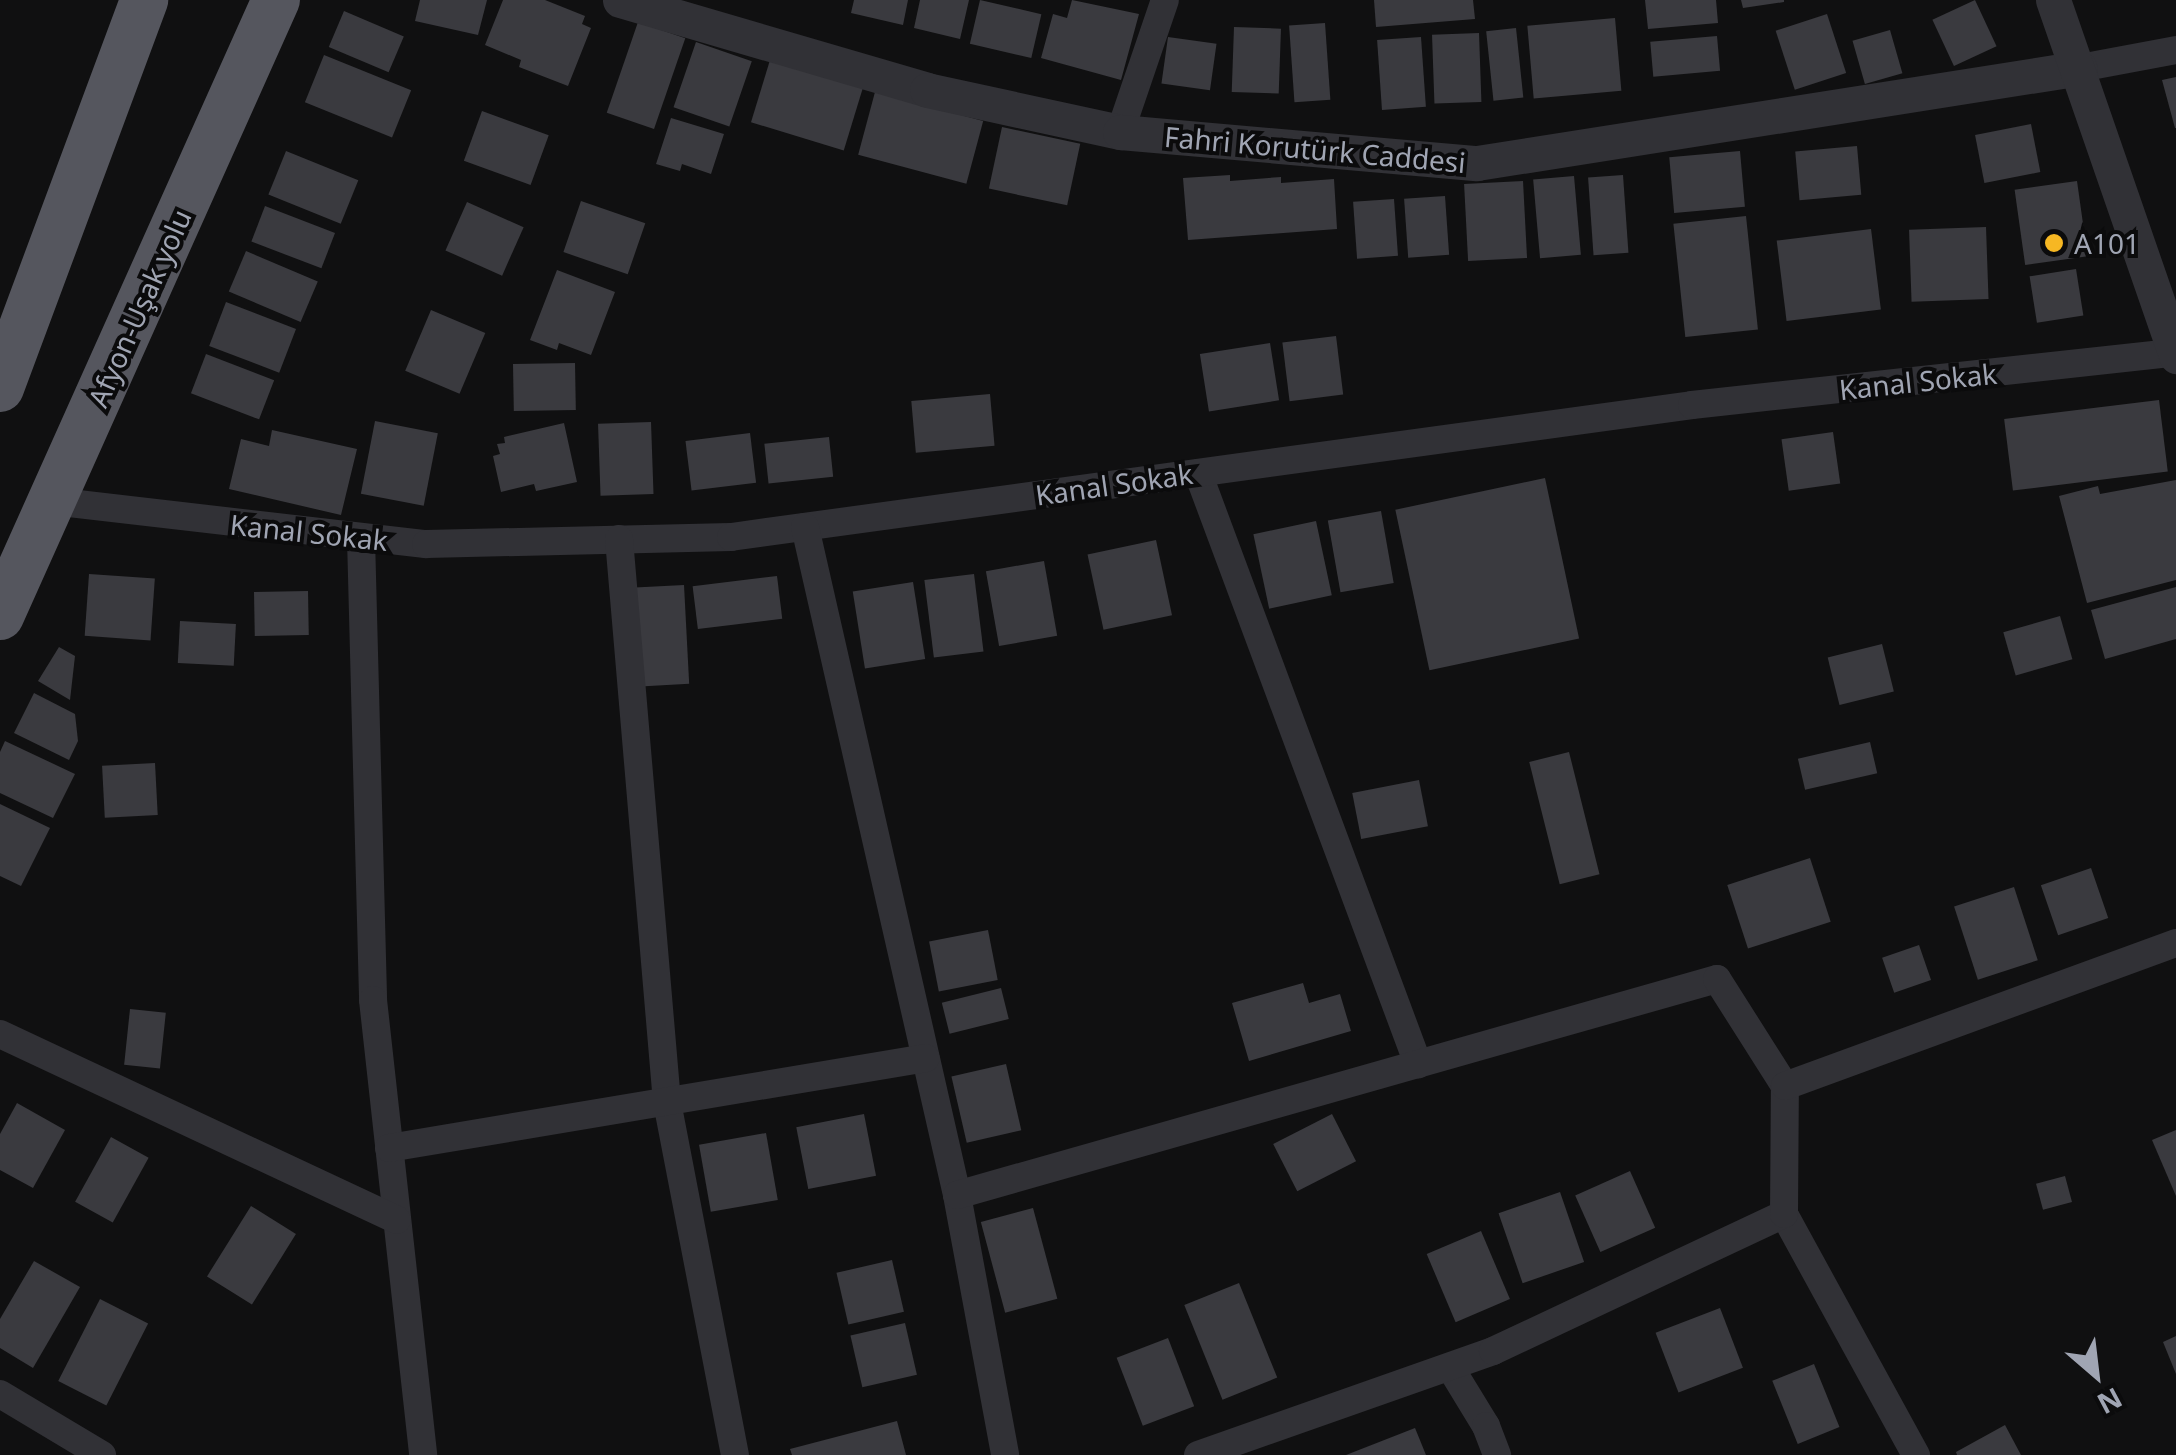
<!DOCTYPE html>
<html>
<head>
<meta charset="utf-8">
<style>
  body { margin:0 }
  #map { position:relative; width:2176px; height:1455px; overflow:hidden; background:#101011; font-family:"Noto Sans",sans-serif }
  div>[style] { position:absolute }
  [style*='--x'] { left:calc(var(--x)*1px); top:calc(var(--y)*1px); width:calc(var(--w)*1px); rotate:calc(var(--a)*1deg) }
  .building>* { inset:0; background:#3a3a3f; transform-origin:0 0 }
  .minor>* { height:28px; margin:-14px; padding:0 14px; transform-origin:14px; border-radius:14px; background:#313136 }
  .tertiary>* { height:35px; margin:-17.5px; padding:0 17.5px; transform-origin:17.5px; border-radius:17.5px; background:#313136 }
  .trunk>* { height:48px; margin:-24px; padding:0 24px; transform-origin:24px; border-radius:24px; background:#55565e }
  .dots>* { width:28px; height:28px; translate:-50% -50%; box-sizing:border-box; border:5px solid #0b0b0c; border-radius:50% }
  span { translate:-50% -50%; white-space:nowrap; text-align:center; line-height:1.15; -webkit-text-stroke:8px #0b0b0c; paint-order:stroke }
  .street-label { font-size:28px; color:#a0a5b3 }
  .poi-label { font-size:28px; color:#a0a5b3 }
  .left { translate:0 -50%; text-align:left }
  .north { position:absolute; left:2046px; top:1325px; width:100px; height:100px; -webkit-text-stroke:8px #0b0b0c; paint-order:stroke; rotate:152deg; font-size:28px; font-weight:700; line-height:40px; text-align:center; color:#a0a5b3 }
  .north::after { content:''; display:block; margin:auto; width:35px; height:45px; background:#a0a5b3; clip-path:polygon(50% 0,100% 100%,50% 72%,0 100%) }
</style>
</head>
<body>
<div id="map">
  <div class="building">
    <div style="clip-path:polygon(420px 0,487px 0,478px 35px,415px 21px)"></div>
    <div style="clip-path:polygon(503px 0,545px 0,585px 16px,582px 24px,591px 28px,568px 86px,519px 67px,521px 60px,485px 45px)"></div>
    <div style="clip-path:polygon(854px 0,908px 0,903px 25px,851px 13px)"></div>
    <div style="clip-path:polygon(920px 0,969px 0,960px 39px,914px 28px)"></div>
    <div style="left:980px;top:0;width:63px;height:45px;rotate:13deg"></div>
    <div style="clip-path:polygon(1072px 0,1139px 14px,1121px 80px,1041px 58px,1053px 14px,1067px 18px)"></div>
    <div style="clip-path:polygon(1374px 0,1473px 0,1475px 19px,1376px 27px)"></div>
    <div style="clip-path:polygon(1645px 0,1716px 0,1718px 23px,1648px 29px)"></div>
    <div style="clip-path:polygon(1741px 0,1784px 0,1784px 2px,1743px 8px)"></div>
    <div style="left:1975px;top:0;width:51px;height:47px;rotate:65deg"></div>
    <div style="left:344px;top:11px;width:65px;height:39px;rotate:23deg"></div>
    <div style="left:1827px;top:14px;width:62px;height:54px;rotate:72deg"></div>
    <div style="left:1615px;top:18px;width:73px;height:88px;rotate:85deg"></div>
    <div style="left:638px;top:22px;width:50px;height:96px;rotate:19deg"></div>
    <div style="left:1325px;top:23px;width:77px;height:36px;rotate:86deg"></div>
    <div style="left:1234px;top:27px;width:47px;height:65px;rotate:2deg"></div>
    <div style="left:1516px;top:28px;width:70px;height:30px;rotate:84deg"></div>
    <div style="left:1890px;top:30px;width:45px;height:39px;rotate:74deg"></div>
    <div style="left:1479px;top:33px;width:69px;height:47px;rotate:88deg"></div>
    <div style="left:1717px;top:36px;width:35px;height:67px;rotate:85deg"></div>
    <div style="left:1168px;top:37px;width:49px;height:47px;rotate:8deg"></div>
    <div style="left:1421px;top:37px;width:70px;height:44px;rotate:86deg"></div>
    <div style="left:696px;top:42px;width:59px;height:69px;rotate:19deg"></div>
    <div style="left:324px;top:55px;width:94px;height:51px;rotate:22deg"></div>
    <div style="left:770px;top:60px;width:97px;height:65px;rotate:17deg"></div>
    <div style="clip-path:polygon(2176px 77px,2176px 128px,2175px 128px,2162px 80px)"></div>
    <div style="left:875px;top:92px;width:112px;height:65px;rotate:15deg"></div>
    <div style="left:482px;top:111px;width:71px;height:53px;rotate:20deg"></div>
    <div style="clip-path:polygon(671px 118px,724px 134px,711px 174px,682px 164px,680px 171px,656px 164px)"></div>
    <div style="left:2031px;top:124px;width:49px;height:57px;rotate:79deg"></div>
    <div style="left:1002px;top:127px;width:80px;height:63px;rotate:12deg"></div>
    <div style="left:1857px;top:146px;width:49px;height:62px;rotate:85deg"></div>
    <div style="left:286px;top:151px;width:78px;height:47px;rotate:22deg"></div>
    <div style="left:1740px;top:151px;width:56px;height:71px;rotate:85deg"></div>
    <div style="clip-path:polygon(1230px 175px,1230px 181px,1281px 177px,1281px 183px,1334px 179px,1337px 229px,1188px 240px,1183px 178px)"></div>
    <div style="left:1623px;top:175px;width:78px;height:35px;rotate:86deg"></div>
    <div style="left:1574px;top:176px;width:79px;height:41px;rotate:85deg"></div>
    <div style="left:1523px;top:181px;width:77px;height:59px;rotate:87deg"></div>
    <div style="left:2077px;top:181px;width:76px;height:63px;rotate:82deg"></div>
    <div style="left:1445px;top:196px;width:59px;height:41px;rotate:86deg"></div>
    <div style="left:1394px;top:199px;width:57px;height:41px;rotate:86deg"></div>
    <div style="left:581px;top:201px;width:68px;height:54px;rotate:19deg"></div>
    <div style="left:467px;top:202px;width:62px;height:53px;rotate:24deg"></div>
    <div style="left:265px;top:206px;width:75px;height:38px;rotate:21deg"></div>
    <div style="left:1746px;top:216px;width:114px;height:73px;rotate:84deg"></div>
    <div style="left:1986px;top:227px;width:72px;height:77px;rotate:88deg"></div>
    <div style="left:1871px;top:229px;width:81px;height:95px;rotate:83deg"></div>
    <div style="left:246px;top:251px;width:78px;height:44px;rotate:23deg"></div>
    <div style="left:2076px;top:269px;width:47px;height:47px;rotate:81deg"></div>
    <div style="clip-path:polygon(557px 270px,615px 292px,591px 355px,559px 343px,557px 350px,530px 340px)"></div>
    <div style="left:226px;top:302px;width:75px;height:47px;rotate:21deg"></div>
    <div style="left:431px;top:310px;width:59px;height:66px;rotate:23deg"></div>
    <div style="left:1336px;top:336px;width:59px;height:54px;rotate:83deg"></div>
    <div style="left:1270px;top:343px;width:58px;height:71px;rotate:81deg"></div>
    <div style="left:206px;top:354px;width:73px;height:42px;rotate:21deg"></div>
    <div style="left:575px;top:363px;width:47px;height:62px;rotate:89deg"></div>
    <div style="left:990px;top:394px;width:52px;height:79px;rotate:85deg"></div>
    <div style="left:2159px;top:400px;width:72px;height:156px;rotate:83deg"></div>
    <div style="left:375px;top:421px;width:64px;height:74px;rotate:11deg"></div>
    <div style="left:651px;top:422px;width:72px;height:53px;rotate:88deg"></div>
    <div style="clip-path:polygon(564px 423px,577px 482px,536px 491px,534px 484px,501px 492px,493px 456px,500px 454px,497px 444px,505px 443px,504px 437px)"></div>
    <div style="clip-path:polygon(272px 430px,357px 449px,341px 515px,229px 489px,241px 439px,269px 446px)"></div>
    <div style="left:1833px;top:432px;width:52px;height:52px;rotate:82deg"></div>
    <div style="left:750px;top:433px;width:50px;height:65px;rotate:83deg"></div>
    <div style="left:829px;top:437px;width:40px;height:65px;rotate:84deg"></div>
    <div style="left:1545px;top:478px;width:164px;height:153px;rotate:78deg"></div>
    <div style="clip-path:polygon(2176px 480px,2176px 580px,2087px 603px,2059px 496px,2098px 486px,2100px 494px)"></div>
    <div style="left:1381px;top:511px;width:73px;height:54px;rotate:80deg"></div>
    <div style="left:1316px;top:521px;width:76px;height:64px;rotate:78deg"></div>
    <div style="left:1156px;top:540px;width:77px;height:70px;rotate:78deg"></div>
    <div style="left:1044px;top:561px;width:76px;height:59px;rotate:80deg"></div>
    <div style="left:89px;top:574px;width:66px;height:62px;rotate:4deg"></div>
    <div style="left:974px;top:574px;width:78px;height:50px;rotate:83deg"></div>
    <div style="left:777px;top:576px;width:43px;height:85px;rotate:83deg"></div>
    <div style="left:913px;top:582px;width:78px;height:61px;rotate:81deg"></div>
    <div style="left:684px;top:585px;width:99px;height:49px;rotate:87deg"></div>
    <div style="clip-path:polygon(2176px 587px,2176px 639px,2105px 659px,2091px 610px)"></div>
    <div style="left:308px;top:591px;width:44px;height:54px;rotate:89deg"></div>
    <div style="left:2060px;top:616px;width:45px;height:59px;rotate:74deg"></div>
    <div style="left:180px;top:621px;width:56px;height:42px;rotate:3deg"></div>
    <div style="left:1882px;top:644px;width:49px;height:56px;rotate:76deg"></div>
    <div style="clip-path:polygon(59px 647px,75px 656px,70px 700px,38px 681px)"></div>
    <div style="clip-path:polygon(34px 693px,75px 714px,78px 741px,69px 760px,14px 733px)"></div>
    <div style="clip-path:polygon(5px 741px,75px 774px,53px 818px,0 793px,0 752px)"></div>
    <div style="left:1870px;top:742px;width:32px;height:74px;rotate:77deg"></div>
    <div style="left:1569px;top:752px;width:126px;height:41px;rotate:76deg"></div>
    <div style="left:155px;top:763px;width:52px;height:53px;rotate:87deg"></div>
    <div style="left:1419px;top:780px;width:47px;height:68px;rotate:79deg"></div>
    <div style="clip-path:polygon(0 804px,50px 828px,21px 886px,0 876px)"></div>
    <div style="left:1810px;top:858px;width:67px;height:87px;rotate:72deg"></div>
    <div style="left:2091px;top:868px;width:53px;height:53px;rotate:71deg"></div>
    <div style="left:2014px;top:887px;width:77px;height:63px;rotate:72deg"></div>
    <div style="left:988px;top:930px;width:51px;height:60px;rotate:79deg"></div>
    <div style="left:1919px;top:945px;width:37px;height:39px;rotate:71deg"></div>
    <div style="clip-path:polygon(1303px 983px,1309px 1003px,1340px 994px,1351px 1031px,1249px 1061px,1232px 1003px)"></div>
    <div style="left:1001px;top:988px;width:32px;height:61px;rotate:76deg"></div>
    <div style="left:130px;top:1009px;width:36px;height:56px;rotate:6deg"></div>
    <div style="left:1006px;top:1064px;width:68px;height:56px;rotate:77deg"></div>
    <div style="clip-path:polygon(17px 1103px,65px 1130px,33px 1188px,0 1170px,0 1134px)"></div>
    <div style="left:864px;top:1114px;width:63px;height:69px;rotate:79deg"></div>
    <div style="left:1332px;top:1114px;width:53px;height:66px;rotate:63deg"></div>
    <div style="clip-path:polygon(2176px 1130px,2176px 1196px,2152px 1140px)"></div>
    <div style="left:766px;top:1133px;width:68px;height:68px;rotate:80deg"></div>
    <div style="left:111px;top:1137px;width:43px;height:74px;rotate:29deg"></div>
    <div style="left:1630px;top:1171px;width:62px;height:60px;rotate:66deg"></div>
    <div style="left:2065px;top:1176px;width:27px;height:30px;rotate:75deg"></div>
    <div style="left:1560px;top:1192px;width:74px;height:65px;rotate:71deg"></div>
    <div style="left:251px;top:1206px;width:53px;height:83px;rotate:32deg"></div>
    <div style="left:1033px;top:1208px;width:94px;height:54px;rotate:75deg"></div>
    <div style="left:1481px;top:1231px;width:74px;height:59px;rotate:67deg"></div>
    <div style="left:892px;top:1260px;width:53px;height:57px;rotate:77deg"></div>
    <div style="clip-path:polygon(34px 1261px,80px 1287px,33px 1368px,0 1348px,0 1319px)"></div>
    <div style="left:1239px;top:1283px;width:102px;height:59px;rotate:68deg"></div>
    <div style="left:100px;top:1299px;width:54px;height:92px;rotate:27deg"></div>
    <div style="left:1720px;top:1308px;width:64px;height:69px;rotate:69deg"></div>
    <div style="left:905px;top:1323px;width:53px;height:56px;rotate:77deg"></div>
    <div style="clip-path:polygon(2176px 1336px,2176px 1374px,2163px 1342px)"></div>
    <div style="left:1168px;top:1338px;width:73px;height:55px;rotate:69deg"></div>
    <div style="left:1814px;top:1364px;width:68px;height:45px;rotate:68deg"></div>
    <div style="clip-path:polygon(897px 1421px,906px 1455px,792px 1455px,790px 1449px)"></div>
    <div style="clip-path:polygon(2005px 1425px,2021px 1455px,1957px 1455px,1956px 1452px)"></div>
    <div style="clip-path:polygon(1415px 1428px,1426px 1455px,1346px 1455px)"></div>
  </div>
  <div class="minor">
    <div style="--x:2080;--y:68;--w:98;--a:-10.6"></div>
    <div style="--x:1120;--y:132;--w:139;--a:-71.2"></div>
    <div style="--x:1198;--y:473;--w:631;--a:69.58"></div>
    <div style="--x:52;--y:501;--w:376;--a:6.6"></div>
    <div style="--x:426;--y:544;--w:305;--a:-1.3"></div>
    <div style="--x:731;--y:537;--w:970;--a:-7.82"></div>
    <div style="--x:1692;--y:405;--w:487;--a:-6.2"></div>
    <div style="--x:805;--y:527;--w:685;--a:77.18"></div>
    <div style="--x:957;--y:1195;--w:264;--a:79.5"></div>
    <div style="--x:361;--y:538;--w:462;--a:88.5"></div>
    <div style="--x:373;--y:1000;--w:458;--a:83.7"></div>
    <div style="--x:619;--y:539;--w:565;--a:85.13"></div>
    <div style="--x:667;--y:1102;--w:359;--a:79.1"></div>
    <div style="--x:0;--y:1034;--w:438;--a:25.1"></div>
    <div style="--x:389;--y:1148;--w:544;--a:-9.51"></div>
    <div style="--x:957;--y:1195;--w:790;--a:-15.87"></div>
    <div style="--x:1717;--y:979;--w:127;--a:57.6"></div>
    <div style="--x:1784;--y:1214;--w:275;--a:61.3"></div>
    <div style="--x:1450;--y:1367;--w:69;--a:58.6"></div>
    <div style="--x:1486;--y:1426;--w:31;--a:69"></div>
    <div style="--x:0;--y:1394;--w:119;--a:30.9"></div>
    <div style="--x:1198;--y:1455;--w:313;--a:-19.4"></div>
    <div style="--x:1493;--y:1351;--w:322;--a:-25.2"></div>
    <div style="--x:1784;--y:1214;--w:128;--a:-89.6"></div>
    <div style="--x:1785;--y:1086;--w:416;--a:-20.1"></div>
  </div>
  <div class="tertiary">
    <div style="--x:620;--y:0;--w:320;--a:16.3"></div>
    <div style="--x:927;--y:90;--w:198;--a:12.3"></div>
    <div style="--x:1120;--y:132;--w:358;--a:5"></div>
    <div style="--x:1477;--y:163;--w:610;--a:-8.95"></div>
    <div style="--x:2053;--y:0;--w:377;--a:70.9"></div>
  </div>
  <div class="trunk">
    <div style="--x:0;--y:388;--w:414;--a:-69.6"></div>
    <div style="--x:0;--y:616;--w:675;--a:-65.87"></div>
  </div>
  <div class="dots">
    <div style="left:2054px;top:243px;background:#f6b723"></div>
  </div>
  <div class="street-label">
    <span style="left:1315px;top:149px;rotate:5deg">Fahri Korutürk Caddesi</span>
    <span style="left:139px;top:308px;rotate:-66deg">Afyon-Uşak yolu</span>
    <span style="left:1918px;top:381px;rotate:-6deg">Kanal Sokak</span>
    <span style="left:1114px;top:484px;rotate:-8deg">Kanal Sokak</span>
    <span style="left:309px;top:532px;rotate:6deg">Kanal Sokak</span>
  </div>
  <div class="poi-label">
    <span class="left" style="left:2074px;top:243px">A101</span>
  </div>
  <div class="north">N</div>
</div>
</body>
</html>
